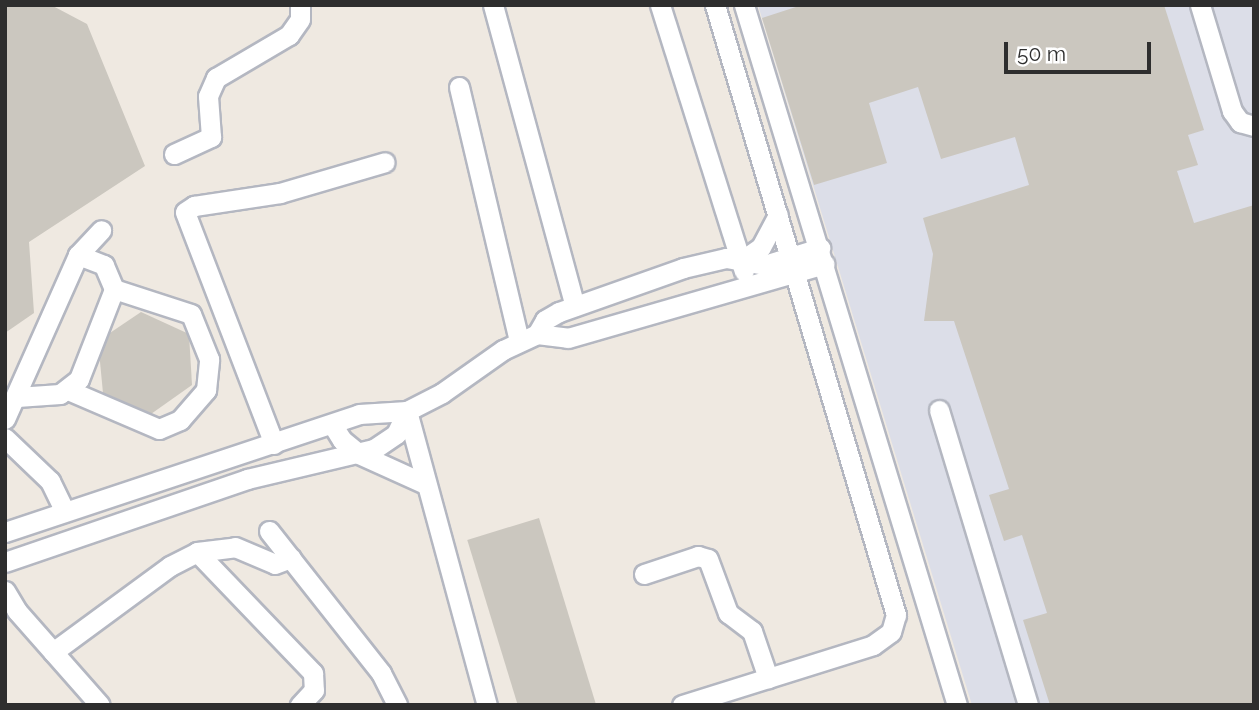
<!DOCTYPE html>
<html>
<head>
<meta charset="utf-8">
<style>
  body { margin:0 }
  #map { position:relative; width:1259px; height:710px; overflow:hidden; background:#efe9e1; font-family:Raleway,sans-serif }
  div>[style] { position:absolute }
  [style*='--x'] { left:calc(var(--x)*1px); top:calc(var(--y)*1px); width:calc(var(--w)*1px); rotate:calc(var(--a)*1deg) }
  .airport>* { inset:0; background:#dcdee8 }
  .building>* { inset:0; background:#cbc7bf; transform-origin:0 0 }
  .roads { filter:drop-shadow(2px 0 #b4b7c1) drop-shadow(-2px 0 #b4b7c1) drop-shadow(0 2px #b4b7c1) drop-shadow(0 -2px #b4b7c1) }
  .minor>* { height:19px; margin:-9.5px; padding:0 9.5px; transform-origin:9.5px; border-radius:9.5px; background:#fff }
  span { translate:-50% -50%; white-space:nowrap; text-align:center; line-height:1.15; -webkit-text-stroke:5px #fff; paint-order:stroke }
  .frame { position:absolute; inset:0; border:7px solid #2e2e2e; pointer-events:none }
  .scale { position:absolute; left:1004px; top:42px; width:147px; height:32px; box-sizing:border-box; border:4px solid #2e2e2e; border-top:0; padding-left:9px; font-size:21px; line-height:24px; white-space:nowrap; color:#2e2e2e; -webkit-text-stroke:5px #fff; paint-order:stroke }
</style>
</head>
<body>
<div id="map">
  <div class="airport">
    <div style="clip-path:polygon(758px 5px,1254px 5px,1254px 705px,972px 705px)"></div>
  </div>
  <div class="building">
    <div style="clip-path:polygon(51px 5px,87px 24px,145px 166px,29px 242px,34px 313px,5px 333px,5px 6px)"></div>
    <div style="clip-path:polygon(802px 5px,1164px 5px,1204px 130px,1188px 135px,1198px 165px,1177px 171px,1194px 223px,1254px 205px,1254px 705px,1050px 705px,1023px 620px,1047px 613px,1022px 535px,1004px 541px,989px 495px,1009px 489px,954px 321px,924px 321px,933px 254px,923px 218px,1029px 185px,1015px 137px,941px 159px,918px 87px,869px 103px,887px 163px,814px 185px,762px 18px)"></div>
    <div style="clip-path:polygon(141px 312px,189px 334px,192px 385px,151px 414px,103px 393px,98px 341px)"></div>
    <div style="left:539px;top:518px;width:196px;height:75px;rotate:73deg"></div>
  </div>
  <div class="roads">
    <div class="minor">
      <div style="--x:493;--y:5;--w:312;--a:74.8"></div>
      <div style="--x:660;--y:5;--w:279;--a:72.5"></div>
      <div style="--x:744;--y:5;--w:732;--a:73.08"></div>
      <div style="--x:1200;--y:5;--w:111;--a:73.2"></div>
      <div style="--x:1232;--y:111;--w:14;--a:54"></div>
      <div style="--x:1240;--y:122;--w:15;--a:16"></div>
      <div style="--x:459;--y:87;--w:261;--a:76.7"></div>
      <div style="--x:174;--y:154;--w:41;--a:-24.7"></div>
      <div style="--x:211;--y:137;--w:41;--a:-94.2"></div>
      <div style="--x:208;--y:96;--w:20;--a:-66"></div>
      <div style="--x:216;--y:78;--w:85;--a:-30.5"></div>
      <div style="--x:289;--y:35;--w:19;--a:-55"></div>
      <div style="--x:300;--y:19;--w:14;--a:-90"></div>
      <div style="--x:741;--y:261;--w:24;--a:-35"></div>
      <div style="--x:761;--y:247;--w:36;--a:-62"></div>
      <div style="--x:537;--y:334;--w:16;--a:-60"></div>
      <div style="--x:545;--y:320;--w:16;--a:-30"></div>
      <div style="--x:559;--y:312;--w:132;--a:-19.5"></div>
      <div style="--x:683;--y:268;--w:44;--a:-13.1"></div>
      <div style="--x:726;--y:258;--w:39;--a:10"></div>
      <div style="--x:764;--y:265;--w:59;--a:-16.9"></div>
      <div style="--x:68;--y:390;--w:99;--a:23.2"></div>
      <div style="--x:159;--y:429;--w:23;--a:-23"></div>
      <div style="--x:180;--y:420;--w:40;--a:-49"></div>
      <div style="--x:206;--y:390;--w:31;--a:-84"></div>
      <div style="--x:209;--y:359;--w:48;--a:-111.8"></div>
      <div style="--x:191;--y:314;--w:81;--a:-162"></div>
      <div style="--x:17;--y:397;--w:43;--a:-4"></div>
      <div style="--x:60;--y:394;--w:24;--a:-38"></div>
      <div style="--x:79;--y:379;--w:97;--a:-68.7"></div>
      <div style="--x:114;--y:289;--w:26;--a:-113"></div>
      <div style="--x:104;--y:265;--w:28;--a:-159"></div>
      <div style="--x:939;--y:410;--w:308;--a:73.2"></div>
      <div style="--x:407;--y:411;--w:305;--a:74.8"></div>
      <div style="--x:5;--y:419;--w:180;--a:-66"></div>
      <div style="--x:78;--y:255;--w:34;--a:-47"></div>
      <div style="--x:332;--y:424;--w:19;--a:58"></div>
      <div style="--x:342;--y:440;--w:22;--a:39"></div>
      <div style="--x:359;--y:454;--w:70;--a:24.4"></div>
      <div style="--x:5;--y:438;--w:62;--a:43.7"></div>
      <div style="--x:50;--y:481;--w:34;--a:64"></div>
      <div style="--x:274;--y:444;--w:248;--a:-111"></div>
      <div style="--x:185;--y:212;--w:11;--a:-34"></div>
      <div style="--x:194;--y:206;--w:87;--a:-8.6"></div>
      <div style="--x:280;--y:193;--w:109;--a:-16.4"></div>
      <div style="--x:269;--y:531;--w:181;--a:51.7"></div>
      <div style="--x:381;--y:673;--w:36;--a:63"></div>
      <div style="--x:5;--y:532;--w:373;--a:-18.4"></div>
      <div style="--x:359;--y:414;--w:48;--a:-3.6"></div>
      <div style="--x:407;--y:411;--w:39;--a:-27"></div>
      <div style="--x:442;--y:393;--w:75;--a:-35.2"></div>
      <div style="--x:503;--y:350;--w:38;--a:-25"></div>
      <div style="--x:537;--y:334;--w:31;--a:7"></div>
      <div style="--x:568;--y:338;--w:267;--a:-16.1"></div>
      <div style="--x:197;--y:552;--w:168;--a:46.2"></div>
      <div style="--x:313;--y:673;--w:17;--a:87"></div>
      <div style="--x:314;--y:690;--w:21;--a:133"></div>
      <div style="--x:5;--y:562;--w:256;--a:-18.9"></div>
      <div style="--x:247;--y:479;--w:130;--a:-13.3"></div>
      <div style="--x:374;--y:449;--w:27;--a:-34"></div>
      <div style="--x:396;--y:434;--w:25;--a:-64"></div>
      <div style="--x:644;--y:574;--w:57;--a:-18.4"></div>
      <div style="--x:698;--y:556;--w:10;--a:17"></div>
      <div style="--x:708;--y:559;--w:58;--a:69.7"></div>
      <div style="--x:728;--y:613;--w:30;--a:37"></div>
      <div style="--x:752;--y:631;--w:50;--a:71.2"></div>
      <div style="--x:5;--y:591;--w:23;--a:59"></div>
      <div style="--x:17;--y:611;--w:125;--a:48.6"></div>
      <div style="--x:53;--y:652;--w:145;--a:-36.3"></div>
      <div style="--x:170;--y:566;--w:30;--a:-27"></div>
      <div style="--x:197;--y:552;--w:38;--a:-7"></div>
      <div style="--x:235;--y:547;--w:43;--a:23"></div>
      <div style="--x:275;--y:564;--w:17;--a:-21"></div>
      <div style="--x:682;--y:705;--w:200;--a:-17.4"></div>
      <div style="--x:873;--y:645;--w:22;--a:-36"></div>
      <div style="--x:891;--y:632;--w:18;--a:-74"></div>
      <div style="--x:896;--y:615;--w:636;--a:-106.53"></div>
    </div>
  </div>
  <div class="frame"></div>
  <div class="scale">50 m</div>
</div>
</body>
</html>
